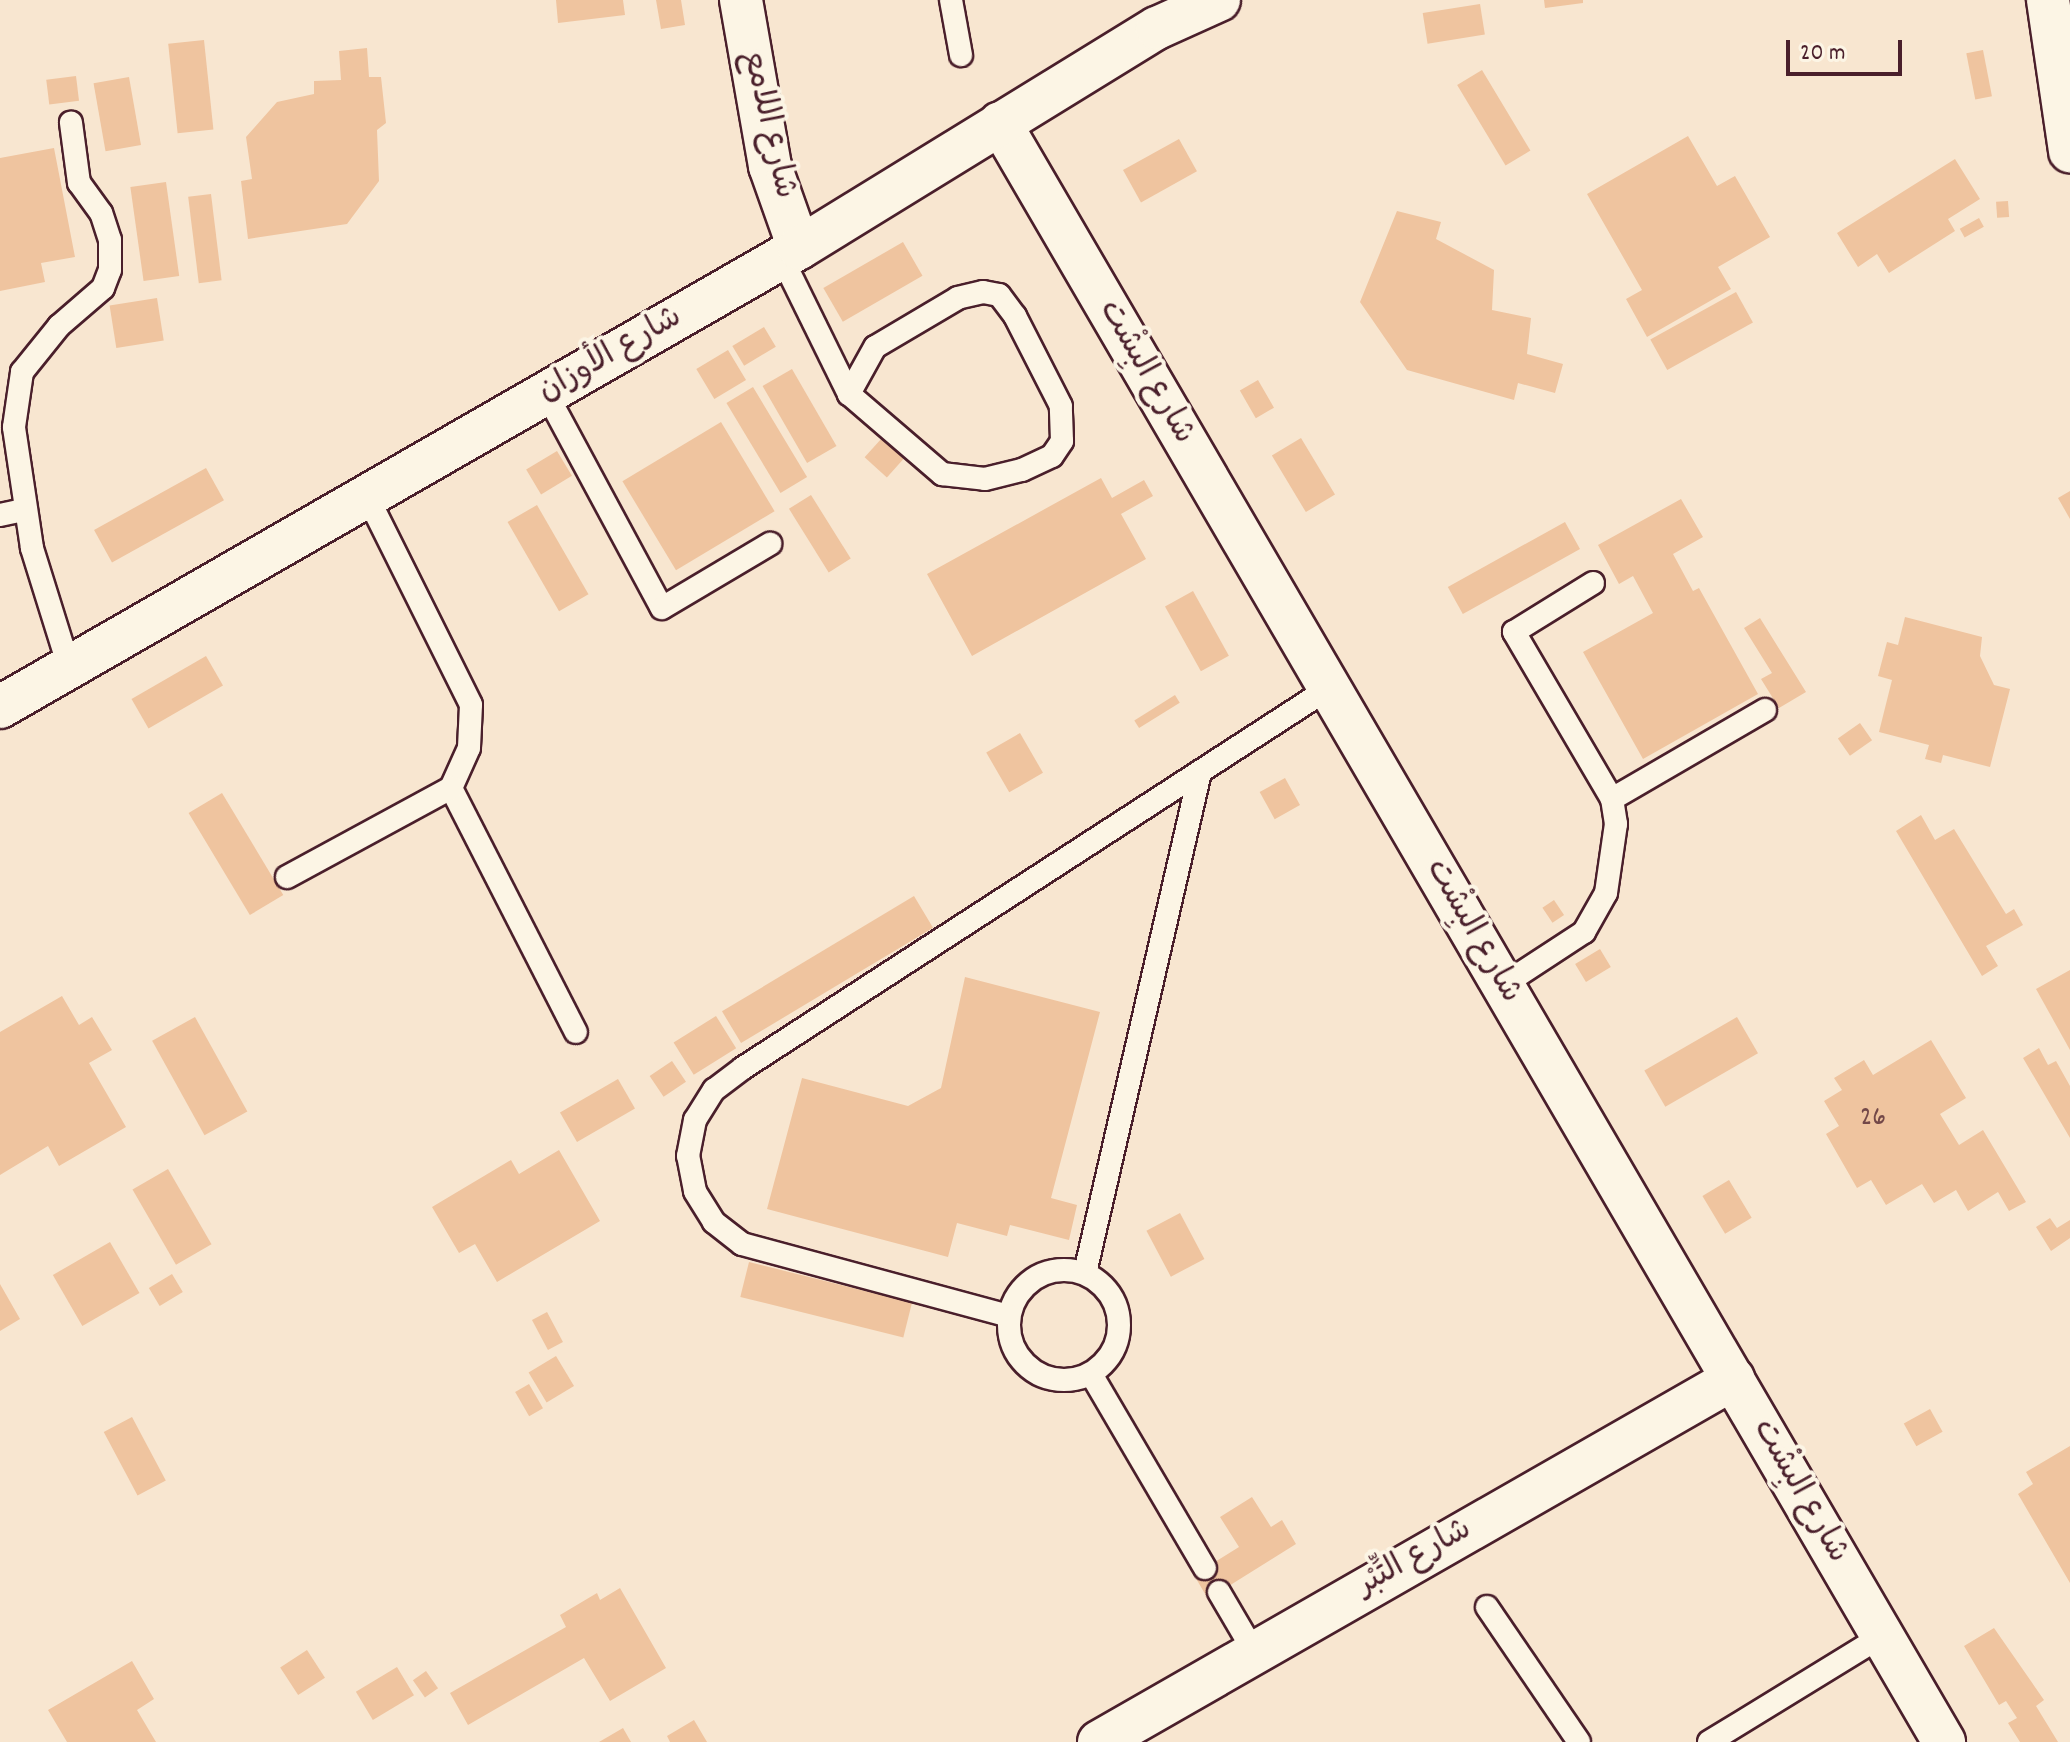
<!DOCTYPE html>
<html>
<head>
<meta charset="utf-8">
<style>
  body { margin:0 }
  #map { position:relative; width:2070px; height:1742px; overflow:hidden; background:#f8e6d0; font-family:Dekko,"Playpen Sans Arabic",sans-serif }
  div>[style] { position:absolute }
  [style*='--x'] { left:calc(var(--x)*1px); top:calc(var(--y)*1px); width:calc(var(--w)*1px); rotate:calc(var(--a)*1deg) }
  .building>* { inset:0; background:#efc49f; transform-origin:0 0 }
  .roads { filter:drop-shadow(2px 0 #4a1f2b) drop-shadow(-2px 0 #4a1f2b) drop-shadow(0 2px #4a1f2b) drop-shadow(0 -2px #4a1f2b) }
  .service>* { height:22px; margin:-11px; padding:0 11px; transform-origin:11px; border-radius:11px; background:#fcf5e5 }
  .service>.ring { margin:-11px; padding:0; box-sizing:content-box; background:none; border:22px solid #fcf5e5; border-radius:50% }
  .minor>* { height:42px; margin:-21px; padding:0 21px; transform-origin:21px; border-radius:21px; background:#fcf5e5 }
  span { translate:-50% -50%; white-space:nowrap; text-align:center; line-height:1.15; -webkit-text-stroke:8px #fcf5e5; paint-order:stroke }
  .number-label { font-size:28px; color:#734848 }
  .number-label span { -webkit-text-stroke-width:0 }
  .street-label { font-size:32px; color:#4a1f2b }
  .scale { position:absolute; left:1786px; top:40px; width:116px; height:36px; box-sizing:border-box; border:4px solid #4a1f2b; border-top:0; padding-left:10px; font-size:24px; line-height:28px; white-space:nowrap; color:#4a1f2b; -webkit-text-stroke:6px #fcf5e5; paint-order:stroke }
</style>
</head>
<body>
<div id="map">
  <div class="building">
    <div style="clip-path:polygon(556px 0,623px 0,625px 15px,558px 23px)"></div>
    <div style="clip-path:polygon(656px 0,681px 0,685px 25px,661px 29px)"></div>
    <div style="clip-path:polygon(1544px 0,1583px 0,1583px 3px,1545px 8px)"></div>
    <div style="left:1480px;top:4px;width:31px;height:58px;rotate:81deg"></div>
    <div style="left:204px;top:40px;width:90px;height:36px;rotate:84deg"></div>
    <div style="clip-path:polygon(367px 48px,369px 77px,381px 77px,386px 123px,377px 130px,379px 181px,347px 224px,248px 239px,241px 181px,252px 179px,246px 137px,277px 102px,314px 94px,314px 81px,341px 80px,339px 51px)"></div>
    <div style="left:1983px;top:50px;width:47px;height:17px;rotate:79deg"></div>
    <div style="left:1482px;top:70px;width:94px;height:29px;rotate:59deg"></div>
    <div style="left:76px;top:76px;width:25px;height:30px;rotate:83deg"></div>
    <div style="left:129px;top:77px;width:69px;height:36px;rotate:80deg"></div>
    <div style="clip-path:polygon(1688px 136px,1717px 186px,1735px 176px,1770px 237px,1718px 267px,1731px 289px,1647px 337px,1626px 299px,1642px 290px,1587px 194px)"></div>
    <div style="left:1179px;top:139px;width:37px;height:64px;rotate:61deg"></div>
    <div style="clip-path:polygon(54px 148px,75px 257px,41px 263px,45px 282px,0 291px,0 158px)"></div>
    <div style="clip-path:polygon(1955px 159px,1980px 199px,1948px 219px,1955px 231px,1889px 273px,1877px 254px,1858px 267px,1837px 233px)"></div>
    <div style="left:166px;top:182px;width:95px;height:36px;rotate:82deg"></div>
    <div style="left:211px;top:194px;width:87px;height:23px;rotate:83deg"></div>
    <div style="left:2008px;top:201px;width:16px;height:12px;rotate:86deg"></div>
    <div style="clip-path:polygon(1397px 211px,1441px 222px,1436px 239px,1494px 270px,1492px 310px,1531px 318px,1527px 354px,1563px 364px,1555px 393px,1518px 383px,1514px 400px,1407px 370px,1360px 302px)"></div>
    <div style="left:1979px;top:218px;width:10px;height:22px;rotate:61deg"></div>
    <div style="left:903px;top:242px;width:39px;height:92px;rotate:60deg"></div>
    <div style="left:1736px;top:292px;width:35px;height:98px;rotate:61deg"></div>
    <div style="left:157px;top:298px;width:43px;height:48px;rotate:81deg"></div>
    <div style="left:764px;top:327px;width:23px;height:37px;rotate:59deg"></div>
    <div style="left:728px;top:350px;width:35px;height:37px;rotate:59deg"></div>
    <div style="left:792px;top:369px;width:89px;height:34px;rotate:60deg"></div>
    <div style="left:1258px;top:380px;width:32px;height:21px;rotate:60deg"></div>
    <div style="left:753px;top:387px;width:105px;height:31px;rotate:59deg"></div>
    <div style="left:721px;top:422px;width:104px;height:115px;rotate:59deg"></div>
    <div style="left:882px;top:438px;width:30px;height:26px;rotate:42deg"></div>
    <div style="left:1301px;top:438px;width:66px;height:34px;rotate:59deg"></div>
    <div style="left:557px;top:451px;width:29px;height:36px;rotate:59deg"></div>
    <div style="left:206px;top:468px;width:37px;height:128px;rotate:61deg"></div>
    <div style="clip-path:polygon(1101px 478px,1112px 498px,1144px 480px,1153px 496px,1121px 514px,1146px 559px,972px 656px,927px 574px)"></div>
    <div style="clip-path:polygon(2070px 491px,2070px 519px,2058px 498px)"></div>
    <div style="left:811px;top:495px;width:75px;height:26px;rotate:58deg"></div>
    <div style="clip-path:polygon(1681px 499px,1703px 537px,1673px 554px,1693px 591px,1699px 588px,1758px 694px,1643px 759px,1583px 652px,1653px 613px,1633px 576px,1619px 584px,1598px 545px)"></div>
    <div style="left:537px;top:505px;width:103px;height:34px;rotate:60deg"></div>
    <div style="left:1565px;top:522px;width:31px;height:134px;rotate:61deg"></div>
    <div style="left:1193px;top:591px;width:74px;height:32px;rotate:61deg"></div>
    <div style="clip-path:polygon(1905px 617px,1982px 637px,1980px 656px,1994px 685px,2010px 689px,1990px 767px,1943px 755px,1941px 763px,1925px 759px,1929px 745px,1879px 732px,1892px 680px,1878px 676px,1887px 642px,1898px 645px)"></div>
    <div style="clip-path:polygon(1760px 618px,1806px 692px,1779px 708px,1761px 679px,1772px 673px,1744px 628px)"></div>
    <div style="left:206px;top:656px;width:34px;height:86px;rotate:60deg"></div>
    <div style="left:1175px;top:695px;width:9px;height:48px;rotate:58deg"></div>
    <div style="left:1860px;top:723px;width:21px;height:27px;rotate:55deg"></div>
    <div style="left:1020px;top:733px;width:46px;height:39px;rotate:60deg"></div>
    <div style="left:1285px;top:778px;width:31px;height:29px;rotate:61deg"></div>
    <div style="left:222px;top:793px;width:119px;height:39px;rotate:59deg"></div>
    <div style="clip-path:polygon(1921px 815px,1935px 840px,1954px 829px,2006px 914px,2014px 909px,2023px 925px,1986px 946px,1998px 966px,1982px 976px,1896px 831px)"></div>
    <div style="left:914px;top:896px;width:37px;height:224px;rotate:59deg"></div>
    <div style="left:1554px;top:900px;width:18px;height:14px;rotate:56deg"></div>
    <div style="left:1600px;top:949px;width:21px;height:29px;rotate:59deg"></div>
    <div style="clip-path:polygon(2070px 970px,2070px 1050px,2036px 989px)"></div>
    <div style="clip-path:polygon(965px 977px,1100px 1012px,1051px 1198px,1077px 1205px,1069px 1240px,1010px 1225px,1007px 1236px,957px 1223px,948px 1257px,767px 1209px,802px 1078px,908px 1106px,941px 1088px)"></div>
    <div style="clip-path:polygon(62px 996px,79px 1025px,92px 1017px,112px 1050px,89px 1063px,126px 1127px,59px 1166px,48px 1146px,0 1175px,0 1032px)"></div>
    <div style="left:716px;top:1016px;width:38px;height:50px;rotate:58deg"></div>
    <div style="left:195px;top:1017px;width:108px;height:49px;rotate:61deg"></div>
    <div style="left:1737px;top:1017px;width:42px;height:107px;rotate:60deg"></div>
    <div style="clip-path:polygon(1931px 1040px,1966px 1098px,1940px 1114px,1959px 1145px,1983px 1130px,2026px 1202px,2009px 1211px,1998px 1192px,1968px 1211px,1956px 1190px,1934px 1203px,1922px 1184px,1886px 1205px,1871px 1180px,1857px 1188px,1826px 1134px,1839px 1126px,1824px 1101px,1842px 1090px,1834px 1078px,1864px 1060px,1873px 1075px)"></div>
    <div style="clip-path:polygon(2039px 1048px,2048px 1065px,2056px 1061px,2070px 1086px,2070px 1138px,2023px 1058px)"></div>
    <div style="left:672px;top:1061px;width:25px;height:27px;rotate:56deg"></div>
    <div style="left:618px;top:1079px;width:34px;height:67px;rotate:60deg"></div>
    <div style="clip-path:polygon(559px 1150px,600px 1221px,497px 1282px,475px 1244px,459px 1253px,432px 1207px,511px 1160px,519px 1174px)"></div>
    <div style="left:168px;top:1169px;width:87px;height:41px;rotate:60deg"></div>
    <div style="left:1729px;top:1180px;width:44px;height:31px;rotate:59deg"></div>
    <div style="left:1180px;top:1213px;width:52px;height:38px;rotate:62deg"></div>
    <div style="clip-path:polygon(2050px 1218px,2057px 1228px,2070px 1220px,2070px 1238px,2051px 1251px,2036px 1227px)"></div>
    <div style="left:110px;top:1242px;width:59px;height:66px;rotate:60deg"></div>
    <div style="left:749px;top:1262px;width:168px;height:36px;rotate:14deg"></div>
    <div style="left:172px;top:1274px;width:21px;height:27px;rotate:59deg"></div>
    <div style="clip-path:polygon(0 1284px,20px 1319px,0 1331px)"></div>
    <div style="left:547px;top:1312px;width:34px;height:17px;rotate:62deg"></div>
    <div style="left:556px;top:1356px;width:35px;height:32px;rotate:59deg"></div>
    <div style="left:529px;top:1384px;width:28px;height:16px;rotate:60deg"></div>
    <div style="left:1930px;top:1409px;width:26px;height:30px;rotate:61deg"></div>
    <div style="left:132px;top:1417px;width:72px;height:32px;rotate:62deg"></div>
    <div style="clip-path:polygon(2070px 1446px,2070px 1583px,2018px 1494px,2033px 1484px,2026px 1472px)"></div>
    <div style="clip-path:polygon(1252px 1497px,1271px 1527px,1282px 1520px,1296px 1544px,1208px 1599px,1194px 1575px,1239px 1547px,1220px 1517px)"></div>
    <div style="clip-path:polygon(620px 1588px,666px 1668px,610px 1701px,584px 1658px,468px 1725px,450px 1693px,566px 1627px,560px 1615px,597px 1593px,600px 1600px)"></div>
    <div style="clip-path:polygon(1994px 1628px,2044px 1700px,2036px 1706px,2058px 1742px,2020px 1742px,2008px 1723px,2017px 1718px,2006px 1701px,1999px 1705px,1964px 1646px)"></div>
    <div style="left:307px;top:1650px;width:33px;height:32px;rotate:57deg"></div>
    <div style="clip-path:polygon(132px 1661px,154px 1699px,137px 1710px,156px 1742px,67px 1742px,48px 1710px)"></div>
    <div style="left:397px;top:1667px;width:33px;height:48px;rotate:59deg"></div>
    <div style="left:426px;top:1671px;width:21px;height:16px;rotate:55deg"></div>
    <div style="clip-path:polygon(694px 1720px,707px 1742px,670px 1742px,667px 1736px)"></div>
    <div style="clip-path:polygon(623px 1728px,631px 1742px,599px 1742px)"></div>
  </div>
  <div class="roads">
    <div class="service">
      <div style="--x:951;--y:0;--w:56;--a:79.7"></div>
      <div style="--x:782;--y:258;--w:152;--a:63.8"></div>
      <div style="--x:849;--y:394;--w:123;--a:40.7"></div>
      <div style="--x:942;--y:474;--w:43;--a:6.6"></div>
      <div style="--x:985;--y:479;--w:38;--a:-14"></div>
      <div style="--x:1022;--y:470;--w:33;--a:-25"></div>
      <div style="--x:1052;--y:456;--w:18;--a:-56"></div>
      <div style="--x:1062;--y:441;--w:35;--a:-92"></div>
      <div style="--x:1061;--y:406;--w:101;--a:-117.1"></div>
      <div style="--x:1015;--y:316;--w:26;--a:-127"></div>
      <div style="--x:999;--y:295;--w:16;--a:-169"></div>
      <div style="--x:983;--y:292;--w:26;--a:167"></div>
      <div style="--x:958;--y:298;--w:96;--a:149.4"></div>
      <div style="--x:875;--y:347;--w:54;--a:119"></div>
      <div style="--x:546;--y:393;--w:244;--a:61.7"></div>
      <div style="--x:662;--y:608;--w:126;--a:-30.7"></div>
      <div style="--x:367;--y:496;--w:233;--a:63.5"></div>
      <div style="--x:471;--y:705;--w:43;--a:92.7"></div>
      <div style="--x:469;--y:748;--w:44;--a:114.2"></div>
      <div style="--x:451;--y:788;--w:274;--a:62.9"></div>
      <div style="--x:0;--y:515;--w:25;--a:-12"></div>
      <div style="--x:69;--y:667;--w:125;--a:-107.3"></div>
      <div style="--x:32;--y:548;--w:122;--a:-98.5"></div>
      <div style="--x:14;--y:427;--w:56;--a:-81.7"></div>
      <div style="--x:22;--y:372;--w:59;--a:-51.2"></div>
      <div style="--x:59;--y:326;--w:58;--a:-40.8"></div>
      <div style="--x:103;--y:288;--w:19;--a:-69"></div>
      <div style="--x:110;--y:270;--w:30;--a:-90"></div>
      <div style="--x:110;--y:240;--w:28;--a:-108"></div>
      <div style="--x:101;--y:213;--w:37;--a:-126"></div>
      <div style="--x:79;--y:183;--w:61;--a:-97.6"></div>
      <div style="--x:1612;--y:799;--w:177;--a:-30.2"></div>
      <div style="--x:287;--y:877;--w:187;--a:-28.5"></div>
      <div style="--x:1503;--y:985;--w:97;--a:-33.2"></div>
      <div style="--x:1584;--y:932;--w:45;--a:-60.6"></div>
      <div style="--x:1606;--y:893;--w:70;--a:-81.8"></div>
      <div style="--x:1616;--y:824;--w:25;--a:-99"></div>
      <div style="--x:1612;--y:799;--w:194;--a:-120.4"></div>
      <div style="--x:1514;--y:632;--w:93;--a:-31.8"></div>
      <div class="ring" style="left:1009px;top:1270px;width:88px;height:88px"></div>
      <div style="--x:1085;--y:1273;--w:514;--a:-77.07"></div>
      <div style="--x:1009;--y:1316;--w:277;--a:-164.9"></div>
      <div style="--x:742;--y:1244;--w:36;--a:-142"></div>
      <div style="--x:714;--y:1222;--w:36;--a:-122"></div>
      <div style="--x:695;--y:1191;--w:36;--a:-101"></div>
      <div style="--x:688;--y:1156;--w:37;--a:-79"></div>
      <div style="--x:695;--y:1120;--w:36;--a:-58"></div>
      <div style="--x:714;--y:1090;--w:36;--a:-37"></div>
      <div style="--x:743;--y:1068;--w:698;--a:-32.96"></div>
      <div style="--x:1091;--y:1374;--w:225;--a:59.6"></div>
      <div style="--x:1219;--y:1592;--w:67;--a:59.6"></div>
      <div style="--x:1487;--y:1607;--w:163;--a:55.7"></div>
      <div style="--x:1709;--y:1742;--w:203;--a:-31.5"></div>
    </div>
    <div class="minor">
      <div style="--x:741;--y:0;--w:169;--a:80.1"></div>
      <div style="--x:770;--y:166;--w:87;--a:70.5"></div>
      <div style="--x:2048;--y:0;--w:153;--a:81.7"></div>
      <div style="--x:1000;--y:123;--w:1874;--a:59.75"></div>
      <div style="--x:0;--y:707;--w:921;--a:-29.88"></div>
      <div style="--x:799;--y:248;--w:420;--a:-31.6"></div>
      <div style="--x:1157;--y:28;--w:68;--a:-24.3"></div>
      <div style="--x:1099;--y:1742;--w:731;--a:-29.79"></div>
    </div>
  </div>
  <div class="number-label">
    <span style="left:1873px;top:1119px">26</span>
  </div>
  <div class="street-label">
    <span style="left:767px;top:125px;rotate:77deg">شارع اللامع</span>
    <span style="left:611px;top:356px;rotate:-30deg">شارع الأوزان</span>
    <span style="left:1145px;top:373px;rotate:60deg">شارع البِشْت</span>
    <span style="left:1472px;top:932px;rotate:60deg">شارع البِشْت</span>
    <span style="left:1799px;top:1492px;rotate:60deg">شارع البِشْت</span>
    <span style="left:1415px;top:1559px;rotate:-29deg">شارع التِّبْر</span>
  </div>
  <div class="scale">20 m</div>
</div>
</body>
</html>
